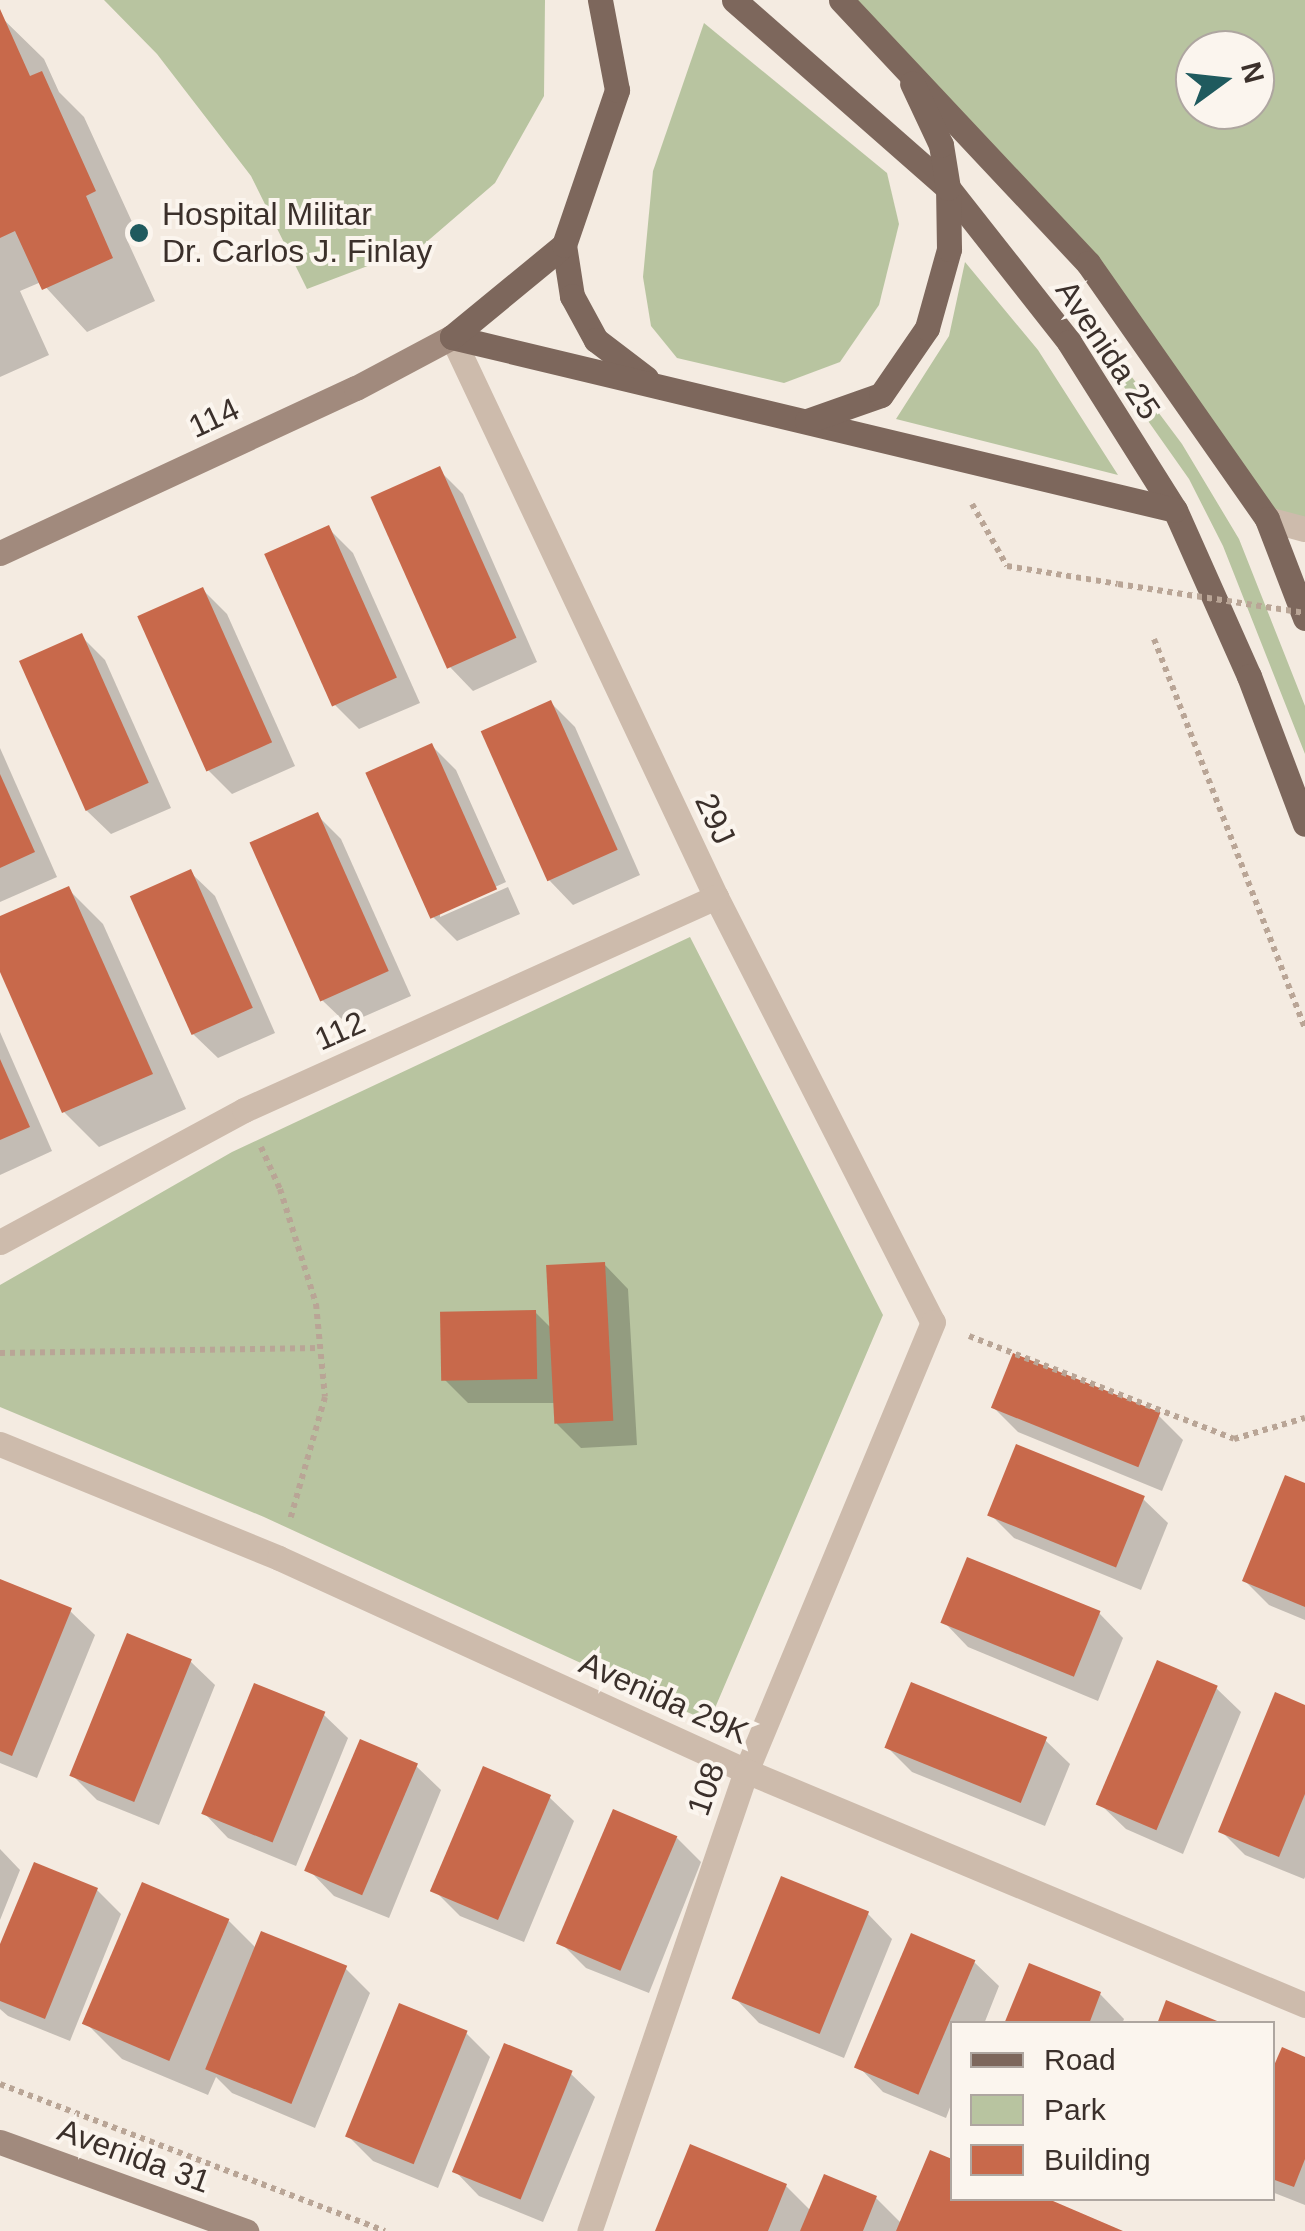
<!DOCTYPE html>
<html>
<head>
<meta charset="utf-8">
<style>
  body { margin:0 }
  #map { position:relative; width:1305px; height:2231px; overflow:hidden; background:#f4ebe1; font-family:Arial,sans-serif }
  div>[style] { position:absolute }
  [style*='--x'] { left:calc(var(--x)*1px); top:calc(var(--y)*1px); width:calc(var(--w)*1px); rotate:calc(var(--a)*1deg) }
  .green>* { inset:0; background:#b8c4a0 }
  .shadow>* { inset:0; background:#0003 }
  .building>* { inset:0; background:#c8694b; transform-origin:0 0 }
  .path>* { height:6px; margin-top:-3px; transform-origin:0; background:repeating-linear-gradient(90deg,#b9a596 0 5px,transparent 0 10px) }
  .minor>* { height:25px; margin:-12.5px; padding:0 12.5px; transform-origin:12.5px; border-radius:12.5px; background:#cdbbac }
  .secondary>* { height:25px; margin:-12.5px; padding:0 12.5px; transform-origin:12.5px; border-radius:12.5px; background:#a18a7d }
  .primary>* { height:25px; margin:-12.5px; padding:0 12.5px; transform-origin:12.5px; border-radius:12.5px; background:#7d675c }
  .path-bridge>* { height:6px; margin-top:-3px; transform-origin:0; background:repeating-linear-gradient(90deg,#b9a596 0 5px,transparent 0 10px) }
  .dots>* { width:28px; height:28px; translate:-50% -50%; box-sizing:border-box; border:5px solid #fbf5ee; border-radius:50% }
  span { translate:-50% -50%; white-space:nowrap; text-align:center; line-height:1.15; -webkit-text-stroke:8px #fbf5ee; paint-order:stroke }
  .poi-label { font-size:32px; color:#3b302b }
  .left { translate:0 -50%; text-align:left }
  .street-label { font-size:32px; color:#3b302b }
  .legend { position:absolute; left:950px; top:2021px; width:325px; height:180px; box-sizing:border-box; background:#fbf5ee; border:2px solid #aea6a0; margin:0; padding:12px 18px; list-style:none; font-size:30px; color:#3b302b }
  .legend li { display:flex; align-items:center; gap:20px; height:50px }
  .legend b { width:50px; border:2px solid #aea6a0 }
  .north { position:absolute; left:1175px; top:30px; width:100px; height:100px; box-sizing:border-box; background:#fbf5ee; border:2px solid #aea6a0; border-radius:50%; rotate:75deg; font-size:28px; font-weight:700; line-height:40px; text-align:center; color:#3b302b }
  .north::after { content:''; display:block; margin:auto; width:35px; height:45px; background:#1f5a5e; clip-path:polygon(50% 0,100% 100%,50% 72%,0 100%) }
</style>
</head>
<body>
<div id="map">
  <div class="green">
    <div style="clip-path:polygon(104px 0,545px 0,544px 96px,495px 183px,423px 245px,307px 289px,251px 176px,157px 54px)"></div>
    <div style="clip-path:polygon(evenodd,839px 0,1305px 0,1305px 529px,1267px 519px,1088px 263px,839px 0,1195px 50px,1255px 50px,1255px 110px,1195px 110px,1195px 50px)"></div>
    <div style="clip-path:polygon(704px 23px,887px 173px,899px 224px,879px 305px,840px 362px,784px 383px,677px 358px,651px 326px,643px 277px,653px 171px)"></div>
    <div style="clip-path:polygon(965px 262px,1038px 350px,1118px 475px,896px 419px,949px 336px)"></div>
    <div style="clip-path:polygon(1093px 325px,1182px 444px,1239px 539px,1305px 706px,1305px 754px,1223px 546px,1189px 479px,1086px 333px)"></div>
    <div style="clip-path:polygon(690px 937px,883px 1315px,709px 1722px,264px 1517px,0 1407px,0 1285px,232px 1152px)"></div>
  </div>
  <div class="shadow">
    <div style="clip-path:polygon(0 16px,44px 59px,59px 92px,84px 117px,138px 235px,127px 240px,155px 301px,87px 332px,41px 282px,20px 291px,49px 355px,0 377px)"></div>
    <div style="clip-path:polygon(439px 470px,463px 494px,537px 662px,473px 691px,449px 666px)"></div>
    <div style="clip-path:polygon(328px 528px,353px 553px,420px 703px,359px 729px,335px 705px,268px 556px)"></div>
    <div style="clip-path:polygon(203px 590px,227px 614px,295px 766px,232px 794px,208px 770px)"></div>
    <div style="clip-path:polygon(81px 636px,105px 660px,171px 808px,111px 834px,86px 810px)"></div>
    <div style="clip-path:polygon(550px 702px,575px 727px,640px 875px,573px 905px,549px 880px)"></div>
    <div style="clip-path:polygon(432px 746px,456px 770px,506px 882px,440px 912px,440px 917px,508px 887px,520px 914px,457px 941px,433px 917px)"></div>
    <div style="clip-path:polygon(0 748px,57px 877px,0 902px)"></div>
    <div style="clip-path:polygon(317px 815px,341px 839px,411px 996px,347px 1024px,322px 1000px)"></div>
    <div style="clip-path:polygon(190px 872px,215px 896px,275px 1033px,218px 1058px,193px 1034px)"></div>
    <div style="clip-path:polygon(68px 889px,103px 924px,186px 1109px,99px 1147px,64px 1112px,0 965px,0 919px)"></div>
    <div style="clip-path:polygon(0 1032px,52px 1151px,0 1175px)"></div>
    <div style="clip-path:polygon(604px 1264px,628px 1289px,637px 1445px,581px 1448px,557px 1424px,556px 1403px,468px 1403px,444px 1379px,535px 1312px,552px 1329px)"></div>
    <div style="clip-path:polygon(994px 1408px,1158px 1415px,1183px 1440px,1162px 1491px,1018px 1432px)"></div>
    <div style="clip-path:polygon(1305px 1486px,1305px 1620px,1269px 1605px,1245px 1581px)"></div>
    <div style="clip-path:polygon(1143px 1499px,1168px 1523px,1141px 1590px,1014px 1538px,990px 1514px)"></div>
    <div style="clip-path:polygon(0 1582px,70px 1611px,95px 1635px,37px 1778px,0 1763px)"></div>
    <div style="clip-path:polygon(1099px 1613px,1123px 1638px,1098px 1701px,968px 1647px,944px 1622px)"></div>
    <div style="clip-path:polygon(190px 1661px,215px 1685px,159px 1825px,97px 1800px,72px 1775px)"></div>
    <div style="clip-path:polygon(1216px 1688px,1241px 1712px,1183px 1854px,1126px 1829px,1101px 1805px)"></div>
    <div style="clip-path:polygon(1305px 1707px,1305px 1877px,1304px 1879px,1245px 1855px,1221px 1831px)"></div>
    <div style="clip-path:polygon(323px 1714px,348px 1738px,296px 1866px,228px 1838px,204px 1813px)"></div>
    <div style="clip-path:polygon(1045px 1740px,1070px 1764px,1045px 1826px,912px 1772px,888px 1748px)"></div>
    <div style="clip-path:polygon(416px 1766px,441px 1790px,389px 1918px,334px 1896px,310px 1871px)"></div>
    <div style="clip-path:polygon(549px 1797px,574px 1821px,524px 1942px,460px 1916px,436px 1892px)"></div>
    <div style="clip-path:polygon(677px 1838px,701px 1862px,649px 1993px,586px 1968px,561px 1943px)"></div>
    <div style="clip-path:polygon(0 1849px,20px 1870px,0 1920px)"></div>
    <div style="clip-path:polygon(97px 1890px,121px 1914px,70px 2041px,8px 2016px,0 2009px,0 1951px)"></div>
    <div style="clip-path:polygon(868px 1914px,892px 1939px,844px 2058px,759px 2023px,735px 1998px)"></div>
    <div style="clip-path:polygon(229px 1921px,257px 1949px,345px 1968px,370px 1993px,315px 2128px,232px 2093px,216px 2077px,208px 2095px,122px 2059px,87px 2024px)"></div>
    <div style="clip-path:polygon(974px 1962px,999px 1986px,984px 2024px,952px 2024px,952px 2102px,946px 2118px,883px 2092px,859px 2067px)"></div>
    <div style="clip-path:polygon(1100px 1994px,1124px 2019px,1122px 2024px,1007px 2024px)"></div>
    <div style="clip-path:polygon(466px 2033px,490px 2057px,438px 2188px,373px 2161px,348px 2136px)"></div>
    <div style="clip-path:polygon(1305px 2060px,1305px 2205px,1272px 2192px,1272px 2076px)"></div>
    <div style="clip-path:polygon(570px 2073px,595px 2097px,543px 2222px,479px 2196px,455px 2171px)"></div>
    <div style="clip-path:polygon(931px 2153px,952px 2162px,952px 2198px,1117px 2231px,658px 2231px,786px 2186px,811px 2211px,876px 2198px,902px 2224px)"></div>
  </div>
  <div class="building">
    <div style="clip-path:polygon(0 9px,30px 76px,42px 71px,96px 191px,86px 196px,113px 258px,42px 290px,15px 231px,0 238px)"></div>
    <div style="left:440px;top:466px;width:188px;height:76px;rotate:66deg"></div>
    <div style="left:329px;top:525px;width:167px;height:71px;rotate:66deg"></div>
    <div style="left:203px;top:587px;width:170px;height:72px;rotate:66deg"></div>
    <div style="left:82px;top:633px;width:164px;height:69px;rotate:66deg"></div>
    <div style="left:551px;top:700px;width:164px;height:77px;rotate:66deg"></div>
    <div style="left:432px;top:743px;width:160px;height:73px;rotate:66deg"></div>
    <div style="clip-path:polygon(0 774px,35px 852px,0 868px)"></div>
    <div style="left:318px;top:812px;width:174px;height:75px;rotate:66deg"></div>
    <div style="left:191px;top:869px;width:152px;height:67px;rotate:66deg"></div>
    <div style="clip-path:polygon(69px 886px,153px 1074px,62px 1113px,0 972px,0 916px)"></div>
    <div style="clip-path:polygon(0 1059px,30px 1127px,0 1140px)"></div>
    <div style="left:605px;top:1262px;width:159px;height:59px;rotate:87deg"></div>
    <div style="left:536px;top:1310px;width:69px;height:96px;rotate:89deg"></div>
    <div style="left:1013px;top:1353px;width:159px;height:59px;rotate:22deg"></div>
    <div style="left:1016px;top:1444px;width:139px;height:77px;rotate:22deg"></div>
    <div style="clip-path:polygon(1285px 1475px,1305px 1483px,1305px 1607px,1242px 1581px)"></div>
    <div style="left:967px;top:1557px;width:144px;height:71px;rotate:22deg"></div>
    <div style="clip-path:polygon(0 1579px,72px 1608px,12px 1756px,0 1751px)"></div>
    <div style="left:127px;top:1633px;width:70px;height:154px;rotate:22deg"></div>
    <div style="left:1157px;top:1660px;width:66px;height:157px;rotate:23deg"></div>
    <div style="left:911px;top:1682px;width:147px;height:71px;rotate:22deg"></div>
    <div style="left:254px;top:1683px;width:77px;height:141px;rotate:22deg"></div>
    <div style="clip-path:polygon(1275px 1692px,1305px 1705px,1305px 1794px,1279px 1857px,1218px 1832px)"></div>
    <div style="left:360px;top:1739px;width:63px;height:143px;rotate:23deg"></div>
    <div style="left:483px;top:1766px;width:74px;height:136px;rotate:23deg"></div>
    <div style="left:613px;top:1809px;width:70px;height:146px;rotate:23deg"></div>
    <div style="clip-path:polygon(34px 1862px,98px 1888px,45px 2019px,0 2001px,0 1944px)"></div>
    <div style="left:781px;top:1876px;width:95px;height:132px;rotate:22deg"></div>
    <div style="left:142px;top:1882px;width:95px;height:154px;rotate:23deg"></div>
    <div style="left:261px;top:1931px;width:93px;height:149px;rotate:22deg"></div>
    <div style="left:911px;top:1933px;width:70px;height:146px;rotate:23deg"></div>
    <div style="clip-path:polygon(1029px 1963px,1101px 1992px,1089px 2024px,1004px 2024px)"></div>
    <div style="clip-path:polygon(1166px 2000px,1222px 2023px,1222px 2024px,1157px 2024px)"></div>
    <div style="left:399px;top:2003px;width:74px;height:144px;rotate:22deg"></div>
    <div style="left:504px;top:2043px;width:74px;height:139px;rotate:22deg"></div>
    <div style="clip-path:polygon(1282px 2047px,1305px 2057px,1305px 2159px,1294px 2187px,1272px 2179px,1272px 2070px)"></div>
    <div style="clip-path:polygon(690px 2144px,787px 2184px,768px 2231px,655px 2231px)"></div>
    <div style="clip-path:polygon(930px 2150px,952px 2159px,952px 2198px,1046px 2198px,1123px 2231px,896px 2231px)"></div>
    <div style="clip-path:polygon(824px 2174px,877px 2196px,863px 2231px,800px 2231px)"></div>
  </div>
  <div class="path">
    <div style="--x:972;--y:504;--w:71;--a:60.6"></div>
    <div style="--x:1007;--y:566;--w:112;--a:9.2"></div>
    <div style="--x:1154;--y:639;--w:418;--a:68.8"></div>
    <div style="--x:261;--y:1147;--w:46;--a:65.7"></div>
    <div style="--x:280;--y:1189;--w:121;--a:72.6"></div>
    <div style="--x:316;--y:1304;--w:93;--a:84.5"></div>
    <div style="--x:325;--y:1397;--w:128;--a:105.9"></div>
    <div style="--x:969;--y:1336;--w:284;--a:21.2"></div>
    <div style="--x:1234;--y:1439;--w:74;--a:-16.5"></div>
    <div style="--x:0;--y:1353;--w:320;--a:-0.9"></div>
    <div style="--x:0;--y:2084;--w:412;--a:20.9"></div>
  </div>
  <div class="minor">
    <div style="--x:452;--y:337;--w:619;--a:64.76"></div>
    <div style="--x:716;--y:897;--w:477;--a:63"></div>
    <div style="--x:933;--y:1322;--w:486;--a:112.6"></div>
    <div style="--x:746;--y:1771;--w:486;--a:108.8"></div>
    <div style="--x:1267;--y:519;--w:39;--a:15"></div>
    <div style="--x:0;--y:1242;--w:277;--a:-28.4"></div>
    <div style="--x:244;--y:1110;--w:518;--a:-24.29"></div>
    <div style="--x:0;--y:1444;--w:301;--a:22.2"></div>
    <div style="--x:279;--y:1558;--w:513;--a:24.52"></div>
    <div style="--x:746;--y:1771;--w:606;--a:22.71"></div>
  </div>
  <div class="secondary">
    <div style="--x:0;--y:553;--w:392;--a:-24.9"></div>
    <div style="--x:356;--y:388;--w:109;--a:-28"></div>
    <div style="--x:0;--y:2142;--w:262;--a:19.9"></div>
  </div>
  <div class="primary">
    <div style="--x:734;--y:0;--w:285;--a:41.3"></div>
    <div style="--x:948;--y:188;--w:196;--a:51.8"></div>
    <div style="--x:1069;--y:342;--w:199;--a:57.8"></div>
    <div style="--x:1175;--y:510;--w:182;--a:66"></div>
    <div style="--x:1249;--y:676;--w:158;--a:69.3"></div>
    <div style="--x:841;--y:0;--w:361;--a:46.8"></div>
    <div style="--x:1088;--y:263;--w:312;--a:55"></div>
    <div style="--x:1267;--y:519;--w:106;--a:69"></div>
    <div style="--x:564;--y:245;--w:52;--a:81.1"></div>
    <div style="--x:572;--y:296;--w:50;--a:61.4"></div>
    <div style="--x:596;--y:340;--w:63;--a:37.2"></div>
    <div style="--x:452;--y:337;--w:743;--a:13.46"></div>
    <div style="--x:452;--y:337;--w:145;--a:-39.4"></div>
    <div style="--x:564;--y:245;--w:164;--a:-71.1"></div>
    <div style="--x:617;--y:90;--w:92;--a:-100.7"></div>
    <div style="--x:807;--y:421;--w:78;--a:-19.4"></div>
    <div style="--x:881;--y:395;--w:81;--a:-55.5"></div>
    <div style="--x:927;--y:328;--w:82;--a:-74.4"></div>
    <div style="--x:949;--y:249;--w:61;--a:-90.9"></div>
    <div style="--x:948;--y:188;--w:44;--a:-99.2"></div>
    <div style="--x:941;--y:145;--w:68;--a:-115.1"></div>
  </div>
  <div class="path-bridge">
    <div style="--x:1118;--y:584;--w:189;--a:8.8"></div>
  </div>
  <div class="dots">
    <div style="left:139px;top:233px;background:#1f5a5e"></div>
  </div>
  <div class="poi-label">
    <span class="left" style="left:162px;top:233px">Hospital Militar<br>Dr. Carlos J. Finlay</span>
  </div>
  <div class="street-label">
    <span style="left:1108px;top:350px;rotate:56deg">Avenida 25</span>
    <span style="left:214px;top:418px;rotate:-25deg">114</span>
    <span style="left:715px;top:819px;rotate:65deg">29J</span>
    <span style="left:340px;top:1031px;rotate:-24deg">112</span>
    <span style="left:664px;top:1698px;rotate:24deg">Avenida 29K</span>
    <span style="left:706px;top:1789px;rotate:-71deg">108</span>
    <span style="left:134px;top:2156px;rotate:20deg">Avenida 31</span>
  </div>
  <ul class="legend">
  <li><b style="height:12px;background:#7d675c"></b>Road</li>
  <li><b style="height:28px;background:#b8c4a0"></b>Park</li>
  <li><b style="height:28px;background:#c8694b"></b>Building</li>
  </ul>
  <div class="north">N</div>
</div>
</body>
</html>
